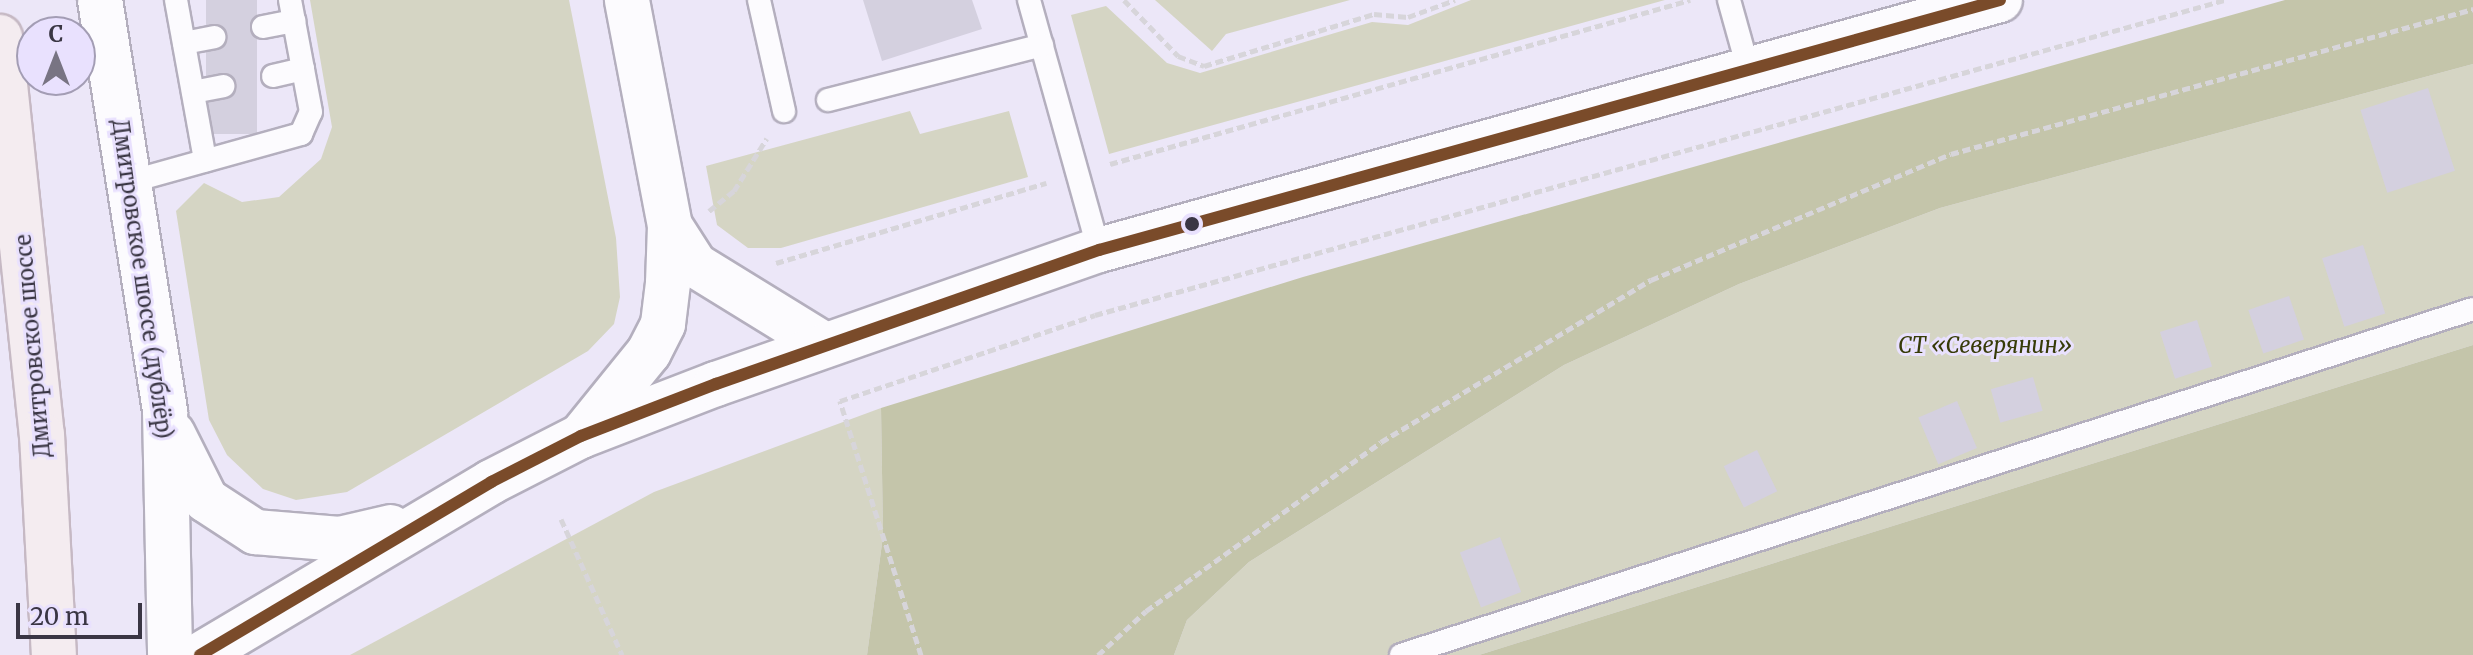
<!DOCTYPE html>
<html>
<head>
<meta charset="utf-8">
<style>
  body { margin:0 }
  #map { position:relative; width:2473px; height:655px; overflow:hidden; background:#ece7f8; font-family:Merriweather,serif }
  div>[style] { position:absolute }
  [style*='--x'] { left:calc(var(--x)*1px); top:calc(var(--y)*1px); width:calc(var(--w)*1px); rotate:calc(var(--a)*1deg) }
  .green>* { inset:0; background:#d5d5c4 }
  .forest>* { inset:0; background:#c4c5aa }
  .building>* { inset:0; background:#d4d0df; transform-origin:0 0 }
  .path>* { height:5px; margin-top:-2.5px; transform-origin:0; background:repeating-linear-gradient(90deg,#d7d5da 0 8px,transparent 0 12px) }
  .roads { filter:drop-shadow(2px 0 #b4afbe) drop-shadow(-2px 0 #b4afbe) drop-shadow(0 2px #b4afbe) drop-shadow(0 -2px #b4afbe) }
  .service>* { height:22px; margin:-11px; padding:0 11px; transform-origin:11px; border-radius:11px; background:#fcfbfe }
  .minor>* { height:44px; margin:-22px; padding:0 22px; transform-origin:22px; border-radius:22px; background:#fcfbfe }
  .tertiary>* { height:44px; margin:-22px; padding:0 22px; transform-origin:22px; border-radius:22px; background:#fcfbfe }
  .bridges { filter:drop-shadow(2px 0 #c6b9c4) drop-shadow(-2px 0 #c6b9c4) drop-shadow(0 2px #c6b9c4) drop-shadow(0 -2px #c6b9c4) }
  .trunk-bridge>* { height:44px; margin:-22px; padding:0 22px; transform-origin:22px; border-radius:22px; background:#f4ecf0 }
  .bus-1>* { height:12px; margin:-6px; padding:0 6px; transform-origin:6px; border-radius:6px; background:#7a4b2a }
  .dots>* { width:22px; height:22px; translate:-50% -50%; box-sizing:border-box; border:4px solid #e9e1fe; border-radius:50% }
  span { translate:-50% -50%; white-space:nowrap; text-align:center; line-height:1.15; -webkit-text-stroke:6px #e9e1fe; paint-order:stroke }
  .street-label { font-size:22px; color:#3a3644 }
  .park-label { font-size:22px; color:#373b08; font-style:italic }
  .north { position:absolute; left:16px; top:16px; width:80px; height:80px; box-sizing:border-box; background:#e9e1fe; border:2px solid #a39db4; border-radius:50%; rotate:0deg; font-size:22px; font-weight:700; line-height:32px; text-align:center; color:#3a3644 }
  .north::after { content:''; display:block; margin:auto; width:28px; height:36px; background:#787483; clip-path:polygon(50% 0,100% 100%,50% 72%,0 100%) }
  .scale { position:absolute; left:16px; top:603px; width:126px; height:36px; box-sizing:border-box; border:4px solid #3a3644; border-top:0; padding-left:10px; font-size:24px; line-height:28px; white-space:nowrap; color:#3a3644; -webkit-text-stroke:6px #e9e1fe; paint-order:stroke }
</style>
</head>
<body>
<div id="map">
  <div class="green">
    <div style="clip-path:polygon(310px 0,569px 0,616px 238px,620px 297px,614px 324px,588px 351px,347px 492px,296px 500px,263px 489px,227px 455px,209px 420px,176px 211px,204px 183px,242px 202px,279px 197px,321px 159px,332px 127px)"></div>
    <div style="clip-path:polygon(1155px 0,1350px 0,1226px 34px,1212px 51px)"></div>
    <div style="clip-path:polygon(1471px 0,1665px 0,1109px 154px,1071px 15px,1106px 6px,1167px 63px,1200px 73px,1372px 22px,1408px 25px)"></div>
    <div style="clip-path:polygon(2473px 64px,2473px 345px,1479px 655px,1174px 655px,1187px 620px,1249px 562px,1564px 365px,1739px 284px,1940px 208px)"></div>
    <div style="clip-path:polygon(910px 111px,920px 134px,1009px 111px,1028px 177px,781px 248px,748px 248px,717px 225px,706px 166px)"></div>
    <div style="clip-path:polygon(881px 408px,883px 536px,867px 655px,350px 655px,654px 492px)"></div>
  </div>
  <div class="forest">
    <div style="clip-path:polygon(2285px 0,2473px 0,2473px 64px,1940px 208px,1739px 284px,1564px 365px,1249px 562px,1187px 620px,1174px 655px,867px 655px,883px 536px,881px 408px,1303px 277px)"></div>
    <div style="clip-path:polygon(2473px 345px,2473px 655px,1479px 655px)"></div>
  </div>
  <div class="building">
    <div style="left:206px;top:0;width:51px;height:134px"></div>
    <div style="clip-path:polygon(863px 0,972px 0,982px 29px,882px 61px)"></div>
    <div style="left:2428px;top:88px;width:87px;height:71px;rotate:72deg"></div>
    <div style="left:2363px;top:245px;width:72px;height:43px;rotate:72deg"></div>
    <div style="left:2289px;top:296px;width:46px;height:43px;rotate:71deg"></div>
    <div style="left:2197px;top:320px;width:49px;height:39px;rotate:72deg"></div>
    <div style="left:2033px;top:377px;width:35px;height:44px;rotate:74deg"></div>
    <div style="left:1957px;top:401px;width:51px;height:42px;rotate:67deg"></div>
    <div style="left:1757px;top:450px;width:46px;height:37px;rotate:64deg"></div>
    <div style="left:1500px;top:537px;width:59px;height:43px;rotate:69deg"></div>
  </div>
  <div class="path">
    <div style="--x:1124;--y:0;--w:78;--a:46"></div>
    <div style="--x:1178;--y:56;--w:28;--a:21"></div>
    <div style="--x:1204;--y:66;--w:178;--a:-17"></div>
    <div style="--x:1374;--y:14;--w:34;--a:5"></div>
    <div style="--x:1408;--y:17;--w:50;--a:-19.9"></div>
    <div style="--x:1110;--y:164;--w:603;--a:-15.79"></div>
    <div style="--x:709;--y:211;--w:32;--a:-39"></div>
    <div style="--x:734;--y:191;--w:62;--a:-58.1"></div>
    <div style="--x:776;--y:263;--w:282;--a:-16.5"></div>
    <div style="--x:561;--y:519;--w:149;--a:65.8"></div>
    <div style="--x:921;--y:655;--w:267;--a:-107.7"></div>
    <div style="--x:840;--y:401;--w:269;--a:-18.6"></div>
    <div style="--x:1095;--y:315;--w:1173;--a:-15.58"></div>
    <div style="--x:1098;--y:655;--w:65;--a:-42.5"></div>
    <div style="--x:1146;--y:611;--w:289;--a:-35.7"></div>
    <div style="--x:1381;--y:442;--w:315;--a:-31"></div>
    <div style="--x:1651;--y:280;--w:325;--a:-22.8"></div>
    <div style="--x:1951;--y:154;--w:542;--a:-15.52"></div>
  </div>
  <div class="roads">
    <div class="service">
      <div style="--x:176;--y:0;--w:163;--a:79.7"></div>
      <div style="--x:759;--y:0;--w:114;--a:77.3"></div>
      <div style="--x:1029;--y:0;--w:260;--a:74.4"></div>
      <div style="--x:1729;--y:0;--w:71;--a:74.4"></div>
      <div style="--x:263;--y:27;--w:32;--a:-11"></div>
      <div style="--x:184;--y:43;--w:31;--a:-11"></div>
      <div style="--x:273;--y:76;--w:31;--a:-13"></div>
      <div style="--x:193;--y:92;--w:31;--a:-11"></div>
      <div style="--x:828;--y:100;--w:221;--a:-14.4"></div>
      <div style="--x:129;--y:182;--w:179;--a:-15.6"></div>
      <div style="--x:301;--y:134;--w:24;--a:-66"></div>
      <div style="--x:311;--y:112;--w:114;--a:-100.6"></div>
      <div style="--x:1401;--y:655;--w:1126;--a:-17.89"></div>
    </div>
    <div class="minor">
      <div style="--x:670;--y:226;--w:46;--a:57.3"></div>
      <div style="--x:695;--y:265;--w:153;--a:31.6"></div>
      <div style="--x:581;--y:436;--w:108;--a:-51"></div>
      <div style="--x:649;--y:352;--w:31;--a:-63"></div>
      <div style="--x:663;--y:324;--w:41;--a:-83"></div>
      <div style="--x:668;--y:283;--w:57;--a:-88"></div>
      <div style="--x:670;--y:226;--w:230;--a:-100.8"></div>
    </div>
    <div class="tertiary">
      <div style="--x:100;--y:0;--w:417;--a:81"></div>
      <div style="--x:165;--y:412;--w:243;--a:88.8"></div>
      <div style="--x:173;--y:434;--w:74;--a:63.4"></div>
      <div style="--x:206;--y:500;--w:59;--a:33.1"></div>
      <div style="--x:255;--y:532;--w:85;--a:4.7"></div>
      <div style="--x:340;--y:539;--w:52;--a:-13.2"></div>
      <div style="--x:200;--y:655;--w:339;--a:-30.7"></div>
      <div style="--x:491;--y:482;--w:101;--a:-27.1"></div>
      <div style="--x:581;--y:436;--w:145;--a:-21.1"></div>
      <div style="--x:716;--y:384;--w:406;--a:-19.3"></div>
      <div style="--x:1099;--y:250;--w:935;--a:-15.51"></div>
    </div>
  </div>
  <div class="bridges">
    <div class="trunk-bridge">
      <div style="--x:0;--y:37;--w:400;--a:84"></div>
      <div style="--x:42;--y:435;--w:220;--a:86.9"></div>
    </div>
  </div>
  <div class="bus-1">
    <div style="--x:200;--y:655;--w:339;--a:-30.7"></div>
    <div style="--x:491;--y:482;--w:101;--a:-27.1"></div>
    <div style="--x:581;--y:436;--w:145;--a:-21.1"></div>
    <div style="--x:716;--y:384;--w:406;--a:-19.3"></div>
    <div style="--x:1099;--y:250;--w:935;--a:-15.51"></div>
  </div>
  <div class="dots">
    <div style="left:1192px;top:224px;background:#3a3644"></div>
  </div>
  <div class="street-label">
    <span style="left:142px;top:279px;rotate:82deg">Дмитровское шоссе (дублёр)</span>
    <span style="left:33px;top:346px;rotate:-95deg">Дмитровское шоссе</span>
  </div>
  <div class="park-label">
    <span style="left:1985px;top:346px">СТ «Северянин»</span>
  </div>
  <div class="north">С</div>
  <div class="scale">20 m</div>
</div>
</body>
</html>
